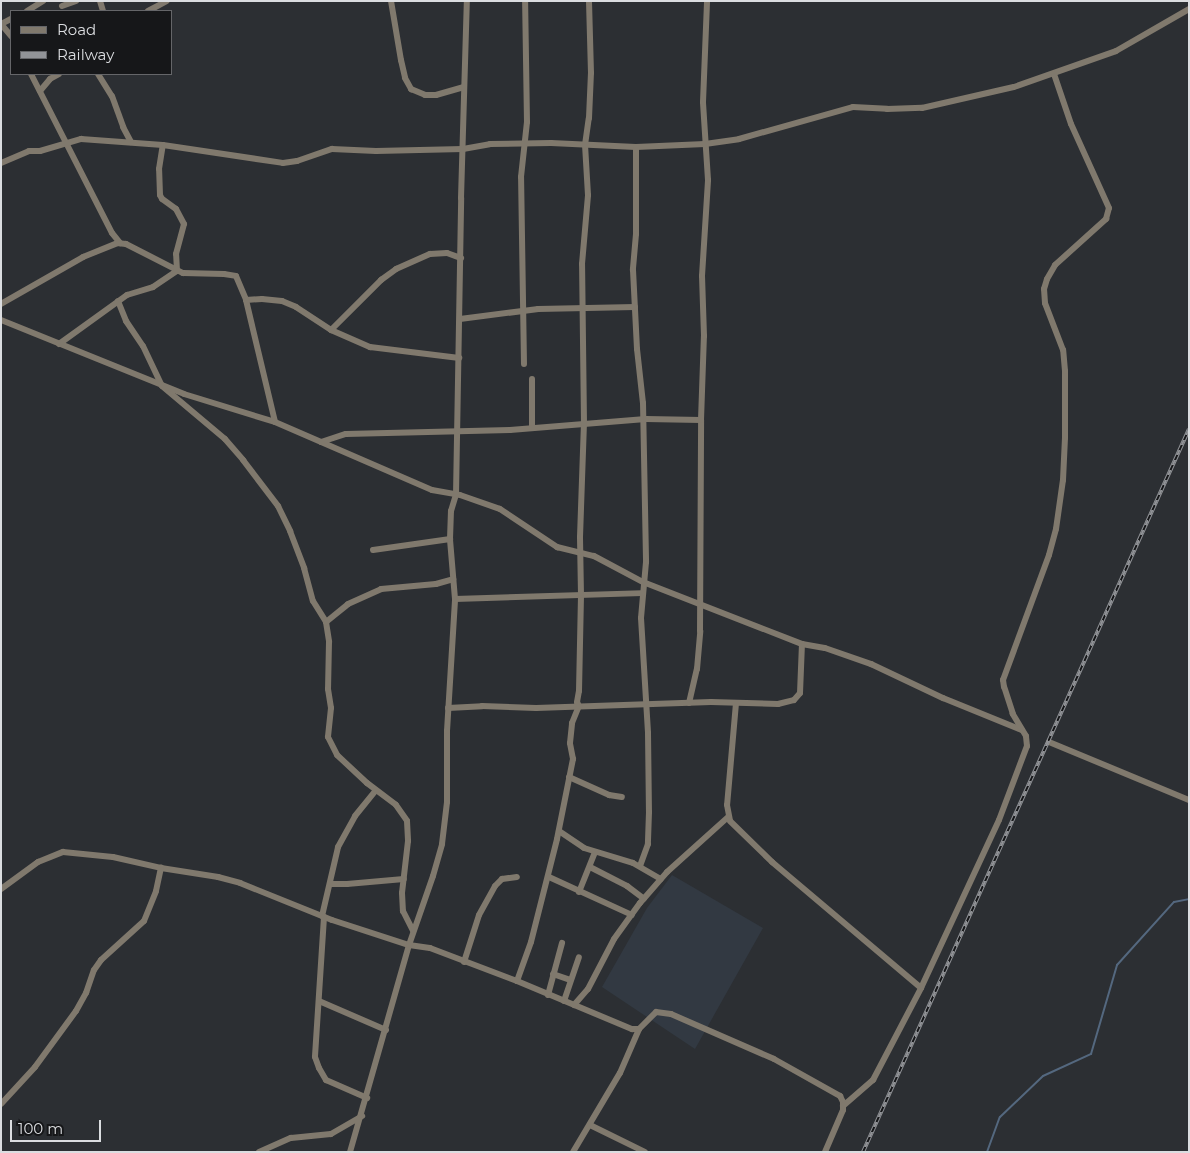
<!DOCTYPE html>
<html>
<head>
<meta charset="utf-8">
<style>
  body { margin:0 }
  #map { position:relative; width:1190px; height:1153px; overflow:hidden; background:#2c2f33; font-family:Montserrat,sans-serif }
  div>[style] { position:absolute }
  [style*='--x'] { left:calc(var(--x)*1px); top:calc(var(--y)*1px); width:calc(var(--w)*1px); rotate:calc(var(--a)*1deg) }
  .built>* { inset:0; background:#323942 }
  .stream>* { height:2px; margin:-1px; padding:0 1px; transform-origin:1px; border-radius:1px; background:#54687f }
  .minor>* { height:6px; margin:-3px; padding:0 3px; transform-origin:3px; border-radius:3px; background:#80796d }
  .rail>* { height:4px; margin-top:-2px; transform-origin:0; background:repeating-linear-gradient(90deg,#161719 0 5.5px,#919397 0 11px); box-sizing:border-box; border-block:1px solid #919397 }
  span { translate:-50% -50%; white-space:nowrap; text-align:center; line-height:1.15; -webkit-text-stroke:4px #161719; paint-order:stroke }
  .frame { position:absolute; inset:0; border:2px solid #dbdde0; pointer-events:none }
  .legend { position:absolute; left:10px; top:10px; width:162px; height:65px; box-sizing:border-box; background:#161719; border:1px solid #656669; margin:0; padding:6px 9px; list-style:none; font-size:15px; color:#dbdde0 }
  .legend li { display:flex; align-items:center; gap:10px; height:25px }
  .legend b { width:25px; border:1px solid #656669 }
  .scale { position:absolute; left:10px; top:1120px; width:91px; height:22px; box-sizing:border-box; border:2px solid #dbdde0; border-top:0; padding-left:6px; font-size:15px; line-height:18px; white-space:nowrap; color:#dbdde0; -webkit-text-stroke:4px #161719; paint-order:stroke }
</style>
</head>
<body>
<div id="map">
  <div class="built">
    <div style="clip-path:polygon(672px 875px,763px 928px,695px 1049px,602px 987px,647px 908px)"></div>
  </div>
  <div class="stream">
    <div style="--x:987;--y:1152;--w:37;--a:-70"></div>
    <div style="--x:1000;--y:1117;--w:59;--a:-43.6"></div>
    <div style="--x:1043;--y:1076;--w:53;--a:-24.6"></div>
    <div style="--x:1091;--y:1054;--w:93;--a:-73.7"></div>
    <div style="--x:1117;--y:965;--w:85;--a:-47.9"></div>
    <div style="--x:1174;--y:902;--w:15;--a:-11"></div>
  </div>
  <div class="minor">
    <div style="--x:100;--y:1;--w:10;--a:73"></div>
    <div style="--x:391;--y:1;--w:60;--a:80.4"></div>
    <div style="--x:401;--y:60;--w:18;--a:77"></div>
    <div style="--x:405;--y:78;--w:13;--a:61"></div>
    <div style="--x:411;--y:89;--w:15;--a:23"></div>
    <div style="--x:425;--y:95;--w:11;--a:0"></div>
    <div style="--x:436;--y:95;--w:29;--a:-16"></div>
    <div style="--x:62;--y:6;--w:15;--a:-20"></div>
    <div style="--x:27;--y:11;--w:19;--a:-32"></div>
    <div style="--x:148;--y:11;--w:21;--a:-28"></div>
    <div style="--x:1;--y:24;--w:16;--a:50"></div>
    <div style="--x:1;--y:24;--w:11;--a:-27"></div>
    <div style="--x:31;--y:74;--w:178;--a:63"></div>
    <div style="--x:112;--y:233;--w:13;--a:51"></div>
    <div style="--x:98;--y:74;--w:26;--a:58"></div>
    <div style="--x:112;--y:96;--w:33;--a:70"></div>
    <div style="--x:123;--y:127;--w:17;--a:62"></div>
    <div style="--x:40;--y:91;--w:16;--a:-50"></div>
    <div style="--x:50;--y:79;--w:10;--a:-29"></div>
    <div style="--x:636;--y:147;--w:87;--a:90"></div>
    <div style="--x:636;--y:234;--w:36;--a:95"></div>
    <div style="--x:633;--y:270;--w:79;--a:87.1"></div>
    <div style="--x:637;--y:349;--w:54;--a:83.7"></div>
    <div style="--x:643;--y:403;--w:159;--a:88.9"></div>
    <div style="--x:646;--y:562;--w:56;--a:95.1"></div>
    <div style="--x:641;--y:618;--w:115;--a:86.5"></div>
    <div style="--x:648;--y:733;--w:79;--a:89.3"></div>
    <div style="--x:649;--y:812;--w:32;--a:92"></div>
    <div style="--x:648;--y:844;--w:23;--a:110"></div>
    <div style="--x:1;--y:163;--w:30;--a:-23"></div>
    <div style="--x:29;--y:151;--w:11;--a:0"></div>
    <div style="--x:40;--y:151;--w:43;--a:-16.3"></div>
    <div style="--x:81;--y:139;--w:82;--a:4.2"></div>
    <div style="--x:163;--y:145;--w:121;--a:8.5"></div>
    <div style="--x:283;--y:163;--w:14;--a:-8"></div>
    <div style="--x:297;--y:161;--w:37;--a:-19"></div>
    <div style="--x:332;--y:149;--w:44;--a:2.6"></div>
    <div style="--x:376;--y:151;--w:87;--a:-1.3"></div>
    <div style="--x:463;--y:149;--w:27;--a:-10"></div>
    <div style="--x:490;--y:144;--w:61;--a:-0.9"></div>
    <div style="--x:551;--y:143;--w:85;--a:2.7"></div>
    <div style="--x:636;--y:147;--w:69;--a:-2.5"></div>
    <div style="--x:705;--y:144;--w:34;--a:-8"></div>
    <div style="--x:739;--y:139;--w:118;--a:-15.7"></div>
    <div style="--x:853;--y:107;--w:34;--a:3"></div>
    <div style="--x:887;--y:109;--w:35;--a:-2"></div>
    <div style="--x:922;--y:108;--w:94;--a:-12.9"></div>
    <div style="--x:1014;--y:87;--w:108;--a:-19.4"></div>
    <div style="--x:1116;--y:51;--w:84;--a:-29.9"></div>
    <div style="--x:246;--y:300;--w:16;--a:-4"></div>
    <div style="--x:262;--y:299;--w:20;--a:6"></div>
    <div style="--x:282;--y:301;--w:15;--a:23"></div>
    <div style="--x:296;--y:307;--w:42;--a:33.3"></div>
    <div style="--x:331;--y:330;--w:43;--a:23.6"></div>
    <div style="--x:370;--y:347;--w:90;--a:7"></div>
    <div style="--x:118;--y:301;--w:22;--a:68"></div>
    <div style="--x:126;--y:321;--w:30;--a:56"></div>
    <div style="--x:143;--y:346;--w:44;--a:64.6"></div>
    <div style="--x:162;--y:386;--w:82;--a:40.1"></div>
    <div style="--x:225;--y:439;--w:28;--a:49"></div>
    <div style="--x:243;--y:460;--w:58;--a:52.7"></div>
    <div style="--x:278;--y:506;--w:28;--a:64"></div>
    <div style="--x:290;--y:531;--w:40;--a:69"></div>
    <div style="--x:304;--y:568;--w:34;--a:75"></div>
    <div style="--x:313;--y:601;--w:25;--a:58"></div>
    <div style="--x:326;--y:622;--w:20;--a:81"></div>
    <div style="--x:329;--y:642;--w:47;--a:91.2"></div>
    <div style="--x:328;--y:689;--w:19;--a:81"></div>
    <div style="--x:331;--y:708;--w:29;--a:96"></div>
    <div style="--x:328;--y:737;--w:20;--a:63"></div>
    <div style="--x:337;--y:755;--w:41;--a:43"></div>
    <div style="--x:367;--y:783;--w:36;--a:37"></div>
    <div style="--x:396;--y:805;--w:19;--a:55"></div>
    <div style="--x:407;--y:821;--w:20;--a:87"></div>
    <div style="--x:408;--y:841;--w:52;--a:96.6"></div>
    <div style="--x:402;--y:893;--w:18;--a:87"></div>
    <div style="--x:403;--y:911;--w:22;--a:63"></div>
    <div style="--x:1;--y:304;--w:95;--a:-29.8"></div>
    <div style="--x:83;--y:257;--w:37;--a:-22"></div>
    <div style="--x:117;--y:243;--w:9;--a:6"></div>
    <div style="--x:126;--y:244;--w:64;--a:27"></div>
    <div style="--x:183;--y:273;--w:41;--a:1.4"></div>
    <div style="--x:224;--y:274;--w:12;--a:9"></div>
    <div style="--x:236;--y:276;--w:26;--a:67"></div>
    <div style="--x:246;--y:300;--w:125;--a:76.6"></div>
    <div style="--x:460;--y:319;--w:79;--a:-7.3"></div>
    <div style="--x:538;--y:309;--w:97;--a:-1.2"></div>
    <div style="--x:1;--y:320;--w:197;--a:22"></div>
    <div style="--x:184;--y:394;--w:95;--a:17.1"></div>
    <div style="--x:275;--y:422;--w:171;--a:23.4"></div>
    <div style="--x:432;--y:490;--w:28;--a:10"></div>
    <div style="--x:460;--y:495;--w:42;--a:19.3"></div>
    <div style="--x:500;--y:509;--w:69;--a:33.7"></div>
    <div style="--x:557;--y:547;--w:38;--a:14"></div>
    <div style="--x:594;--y:556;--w:55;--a:28"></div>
    <div style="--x:643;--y:582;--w:171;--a:21.3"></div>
    <div style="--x:802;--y:644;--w:23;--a:10"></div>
    <div style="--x:825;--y:648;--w:49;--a:19.2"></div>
    <div style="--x:871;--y:664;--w:80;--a:25.3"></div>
    <div style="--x:943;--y:698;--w:85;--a:22.1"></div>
    <div style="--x:331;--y:330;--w:71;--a:-45"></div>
    <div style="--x:381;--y:280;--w:19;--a:-36"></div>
    <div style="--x:396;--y:269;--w:37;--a:-24"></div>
    <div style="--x:430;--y:254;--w:17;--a:-3"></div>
    <div style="--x:447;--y:253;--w:15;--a:20"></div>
    <div style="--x:59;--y:344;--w:84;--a:-35.8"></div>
    <div style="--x:127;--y:295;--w:27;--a:-17"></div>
    <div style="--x:153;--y:287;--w:29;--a:-34"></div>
    <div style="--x:177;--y:271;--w:17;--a:-93"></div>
    <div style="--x:176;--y:254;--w:31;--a:-75"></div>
    <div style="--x:184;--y:224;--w:17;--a:-118"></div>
    <div style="--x:176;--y:209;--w:17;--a:-144"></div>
    <div style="--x:162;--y:199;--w:4;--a:-117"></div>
    <div style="--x:160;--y:195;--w:26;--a:-92"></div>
    <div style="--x:159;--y:169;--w:24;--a:-81"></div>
    <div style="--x:524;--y:364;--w:187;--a:-90.9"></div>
    <div style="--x:521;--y:177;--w:55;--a:-83.8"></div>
    <div style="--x:527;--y:122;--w:121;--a:-90.9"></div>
    <div style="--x:532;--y:379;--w:49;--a:90"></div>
    <div style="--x:321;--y:442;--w:26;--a:-18"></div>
    <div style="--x:346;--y:434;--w:164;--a:-1.4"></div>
    <div style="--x:510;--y:430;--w:136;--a:-4.6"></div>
    <div style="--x:646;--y:419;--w:55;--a:1"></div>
    <div style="--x:373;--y:550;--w:78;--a:-8.1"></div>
    <div style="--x:455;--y:599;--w:187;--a:-1.8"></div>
    <div style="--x:326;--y:622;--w:28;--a:-39"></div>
    <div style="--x:348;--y:604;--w:36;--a:-24"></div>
    <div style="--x:381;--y:589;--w:55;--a:-5.2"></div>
    <div style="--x:436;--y:584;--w:18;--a:-16"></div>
    <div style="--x:689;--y:703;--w:35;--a:-77"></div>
    <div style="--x:697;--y:669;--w:38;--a:-85"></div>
    <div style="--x:700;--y:631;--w:211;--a:-89.7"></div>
    <div style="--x:701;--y:420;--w:84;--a:-88"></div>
    <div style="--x:704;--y:336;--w:60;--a:-91.9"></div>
    <div style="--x:702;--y:276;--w:96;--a:-86.4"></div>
    <div style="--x:708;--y:180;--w:78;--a:-93.7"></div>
    <div style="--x:703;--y:102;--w:101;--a:-87.7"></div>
    <div style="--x:736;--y:703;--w:102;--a:95"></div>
    <div style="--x:727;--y:805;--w:16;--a:79"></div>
    <div style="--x:730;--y:821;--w:59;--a:44.3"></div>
    <div style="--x:772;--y:862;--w:195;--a:40.2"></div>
    <div style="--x:448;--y:708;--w:34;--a:-3"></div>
    <div style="--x:482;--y:706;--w:54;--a:2.1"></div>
    <div style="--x:536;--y:708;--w:175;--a:-2"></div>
    <div style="--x:711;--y:702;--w:67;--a:1.7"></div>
    <div style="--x:778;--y:704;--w:16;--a:-14"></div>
    <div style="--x:794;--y:700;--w:9;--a:-49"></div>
    <div style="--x:800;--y:693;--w:49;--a:-87.7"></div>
    <div style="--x:1049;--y:742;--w:152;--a:22.5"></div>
    <div style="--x:569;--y:777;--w:44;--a:24.2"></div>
    <div style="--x:609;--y:795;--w:13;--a:9"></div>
    <div style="--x:559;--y:831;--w:30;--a:34"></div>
    <div style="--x:584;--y:848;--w:51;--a:17"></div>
    <div style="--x:633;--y:863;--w:32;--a:30"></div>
    <div style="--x:590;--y:867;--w:42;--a:27.2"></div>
    <div style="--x:627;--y:886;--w:21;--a:37"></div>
    <div style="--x:549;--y:877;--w:91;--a:24.6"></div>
    <div style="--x:330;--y:884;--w:17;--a:0"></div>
    <div style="--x:347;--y:884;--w:57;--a:-5"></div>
    <div style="--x:1;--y:889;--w:46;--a:-36.1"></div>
    <div style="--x:38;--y:862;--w:27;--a:-22"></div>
    <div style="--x:63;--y:852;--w:50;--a:5.7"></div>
    <div style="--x:113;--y:857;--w:49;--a:12.9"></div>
    <div style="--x:161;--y:868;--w:58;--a:9"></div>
    <div style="--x:218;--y:877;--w:23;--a:15"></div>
    <div style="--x:240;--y:883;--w:99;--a:21.9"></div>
    <div style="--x:332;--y:920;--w:81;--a:18"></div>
    <div style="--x:409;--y:945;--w:21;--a:8"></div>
    <div style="--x:430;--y:948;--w:93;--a:20.8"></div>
    <div style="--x:517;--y:981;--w:125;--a:22.7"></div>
    <div style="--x:632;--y:1029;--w:7;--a:0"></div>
    <div style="--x:639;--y:1029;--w:24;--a:-45"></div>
    <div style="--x:656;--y:1012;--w:15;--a:8"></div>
    <div style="--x:671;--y:1014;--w:112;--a:23.6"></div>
    <div style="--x:774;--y:1059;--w:76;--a:29.3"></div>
    <div style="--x:840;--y:1096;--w:7;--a:63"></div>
    <div style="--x:843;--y:1102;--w:8;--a:90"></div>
    <div style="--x:843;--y:1110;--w:46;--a:113.2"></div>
    <div style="--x:579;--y:892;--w:43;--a:-68.2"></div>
    <div style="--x:322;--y:916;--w:71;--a:-76.9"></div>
    <div style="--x:338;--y:847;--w:35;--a:-61"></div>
    <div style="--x:355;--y:816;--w:33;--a:-51"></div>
    <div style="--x:324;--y:917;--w:140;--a:93.7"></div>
    <div style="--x:315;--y:1057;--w:12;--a:70"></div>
    <div style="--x:319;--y:1068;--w:14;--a:60"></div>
    <div style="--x:326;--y:1080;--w:45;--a:23.7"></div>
    <div style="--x:464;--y:962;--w:49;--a:-72.3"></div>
    <div style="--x:479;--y:915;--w:33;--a:-61"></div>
    <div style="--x:495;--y:886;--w:10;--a:-45"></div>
    <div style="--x:502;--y:879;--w:15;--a:-8"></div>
    <div style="--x:553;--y:974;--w:18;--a:19"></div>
    <div style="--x:517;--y:981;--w:41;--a:-70.3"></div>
    <div style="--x:531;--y:942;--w:106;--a:-75.8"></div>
    <div style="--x:557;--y:839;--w:82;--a:-78.7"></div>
    <div style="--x:573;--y:759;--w:16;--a:-101"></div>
    <div style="--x:570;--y:743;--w:20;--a:-84"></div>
    <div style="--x:572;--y:723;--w:18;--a:-68"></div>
    <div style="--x:579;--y:706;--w:4;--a:-117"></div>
    <div style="--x:577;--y:702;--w:11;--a:-80"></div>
    <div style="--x:579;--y:691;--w:96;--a:-88.8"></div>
    <div style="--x:581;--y:595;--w:58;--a:-91"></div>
    <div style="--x:580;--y:537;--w:114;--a:-88"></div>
    <div style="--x:584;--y:423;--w:159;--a:-90.7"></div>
    <div style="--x:582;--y:264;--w:69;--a:-85"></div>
    <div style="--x:588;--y:195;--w:50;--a:-93.4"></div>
    <div style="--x:585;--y:145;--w:27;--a:-82"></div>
    <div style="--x:589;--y:118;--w:45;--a:-87.5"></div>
    <div style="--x:591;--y:73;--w:72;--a:-91.6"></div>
    <div style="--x:548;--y:995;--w:54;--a:-74.9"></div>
    <div style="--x:319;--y:1001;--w:73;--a:23.4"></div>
    <div style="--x:564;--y:1001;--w:46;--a:-71.2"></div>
    <div style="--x:574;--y:1005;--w:21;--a:-49"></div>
    <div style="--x:588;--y:989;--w:56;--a:-62.5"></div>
    <div style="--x:614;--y:939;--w:44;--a:-54.2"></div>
    <div style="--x:640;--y:903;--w:41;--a:-48.9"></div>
    <div style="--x:667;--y:872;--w:82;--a:-42"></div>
    <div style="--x:1;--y:1104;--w:50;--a:-47.4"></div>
    <div style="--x:35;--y:1067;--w:69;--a:-53.8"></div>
    <div style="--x:76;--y:1011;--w:21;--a:-61"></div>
    <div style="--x:86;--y:993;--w:24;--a:-71"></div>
    <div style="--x:94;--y:970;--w:12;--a:-55"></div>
    <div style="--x:101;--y:960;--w:58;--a:-42.2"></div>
    <div style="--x:144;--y:921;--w:32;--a:-68"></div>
    <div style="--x:156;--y:891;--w:24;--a:-78"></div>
    <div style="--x:843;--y:1106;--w:40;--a:-41"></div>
    <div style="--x:873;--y:1080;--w:104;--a:-62.4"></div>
    <div style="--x:921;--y:988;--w:185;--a:-65.1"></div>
    <div style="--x:999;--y:820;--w:79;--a:-69.3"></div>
    <div style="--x:1027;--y:746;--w:10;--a:-96"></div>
    <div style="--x:1026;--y:736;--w:26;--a:-121"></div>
    <div style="--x:1013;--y:714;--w:28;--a:-108"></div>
    <div style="--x:1004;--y:687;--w:7;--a:-98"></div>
    <div style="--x:1003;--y:680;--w:133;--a:-69.8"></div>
    <div style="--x:1049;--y:555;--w:27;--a:-75"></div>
    <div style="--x:1056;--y:529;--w:49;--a:-81.9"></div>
    <div style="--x:1063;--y:480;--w:42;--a:-87.3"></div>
    <div style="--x:1065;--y:438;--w:67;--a:-90"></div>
    <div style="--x:1065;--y:371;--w:21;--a:-95"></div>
    <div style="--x:1063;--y:350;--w:50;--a:-111"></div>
    <div style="--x:1045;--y:303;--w:14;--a:-94"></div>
    <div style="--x:1044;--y:289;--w:10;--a:-73"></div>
    <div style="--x:1047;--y:279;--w:16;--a:-60"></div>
    <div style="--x:1055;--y:265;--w:69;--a:-42"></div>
    <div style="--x:1106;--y:219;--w:11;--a:-75"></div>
    <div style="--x:1109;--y:208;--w:92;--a:-114.3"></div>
    <div style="--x:1071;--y:124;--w:53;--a:-108.8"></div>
    <div style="--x:590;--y:1125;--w:61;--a:26.1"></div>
    <div style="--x:259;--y:1152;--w:35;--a:-24"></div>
    <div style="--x:291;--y:1138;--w:40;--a:-5.7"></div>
    <div style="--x:331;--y:1134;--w:36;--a:-30"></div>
    <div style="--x:350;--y:1152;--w:215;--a:-74.1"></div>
    <div style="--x:409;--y:945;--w:73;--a:-70.8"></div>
    <div style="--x:433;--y:876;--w:33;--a:-74"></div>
    <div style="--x:442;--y:844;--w:42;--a:-83.2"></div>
    <div style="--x:447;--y:802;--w:71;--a:-90"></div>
    <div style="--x:447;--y:731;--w:132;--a:-86.5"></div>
    <div style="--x:455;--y:599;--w:60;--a:-94.8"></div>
    <div style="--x:450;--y:539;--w:28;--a:-88"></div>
    <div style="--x:451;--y:511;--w:17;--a:-73"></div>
    <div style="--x:456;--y:495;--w:297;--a:-89"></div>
    <div style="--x:461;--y:198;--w:197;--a:-88.3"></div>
    <div style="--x:573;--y:1152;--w:92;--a:-59.3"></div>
    <div style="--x:620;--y:1073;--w:48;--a:-66.6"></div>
  </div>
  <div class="rail">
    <div style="--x:863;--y:1152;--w:793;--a:-65.73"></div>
  </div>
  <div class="frame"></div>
  <ul class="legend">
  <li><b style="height:6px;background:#80796d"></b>Road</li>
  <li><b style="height:6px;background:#919397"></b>Railway</li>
  </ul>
  <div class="scale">100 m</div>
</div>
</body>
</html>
